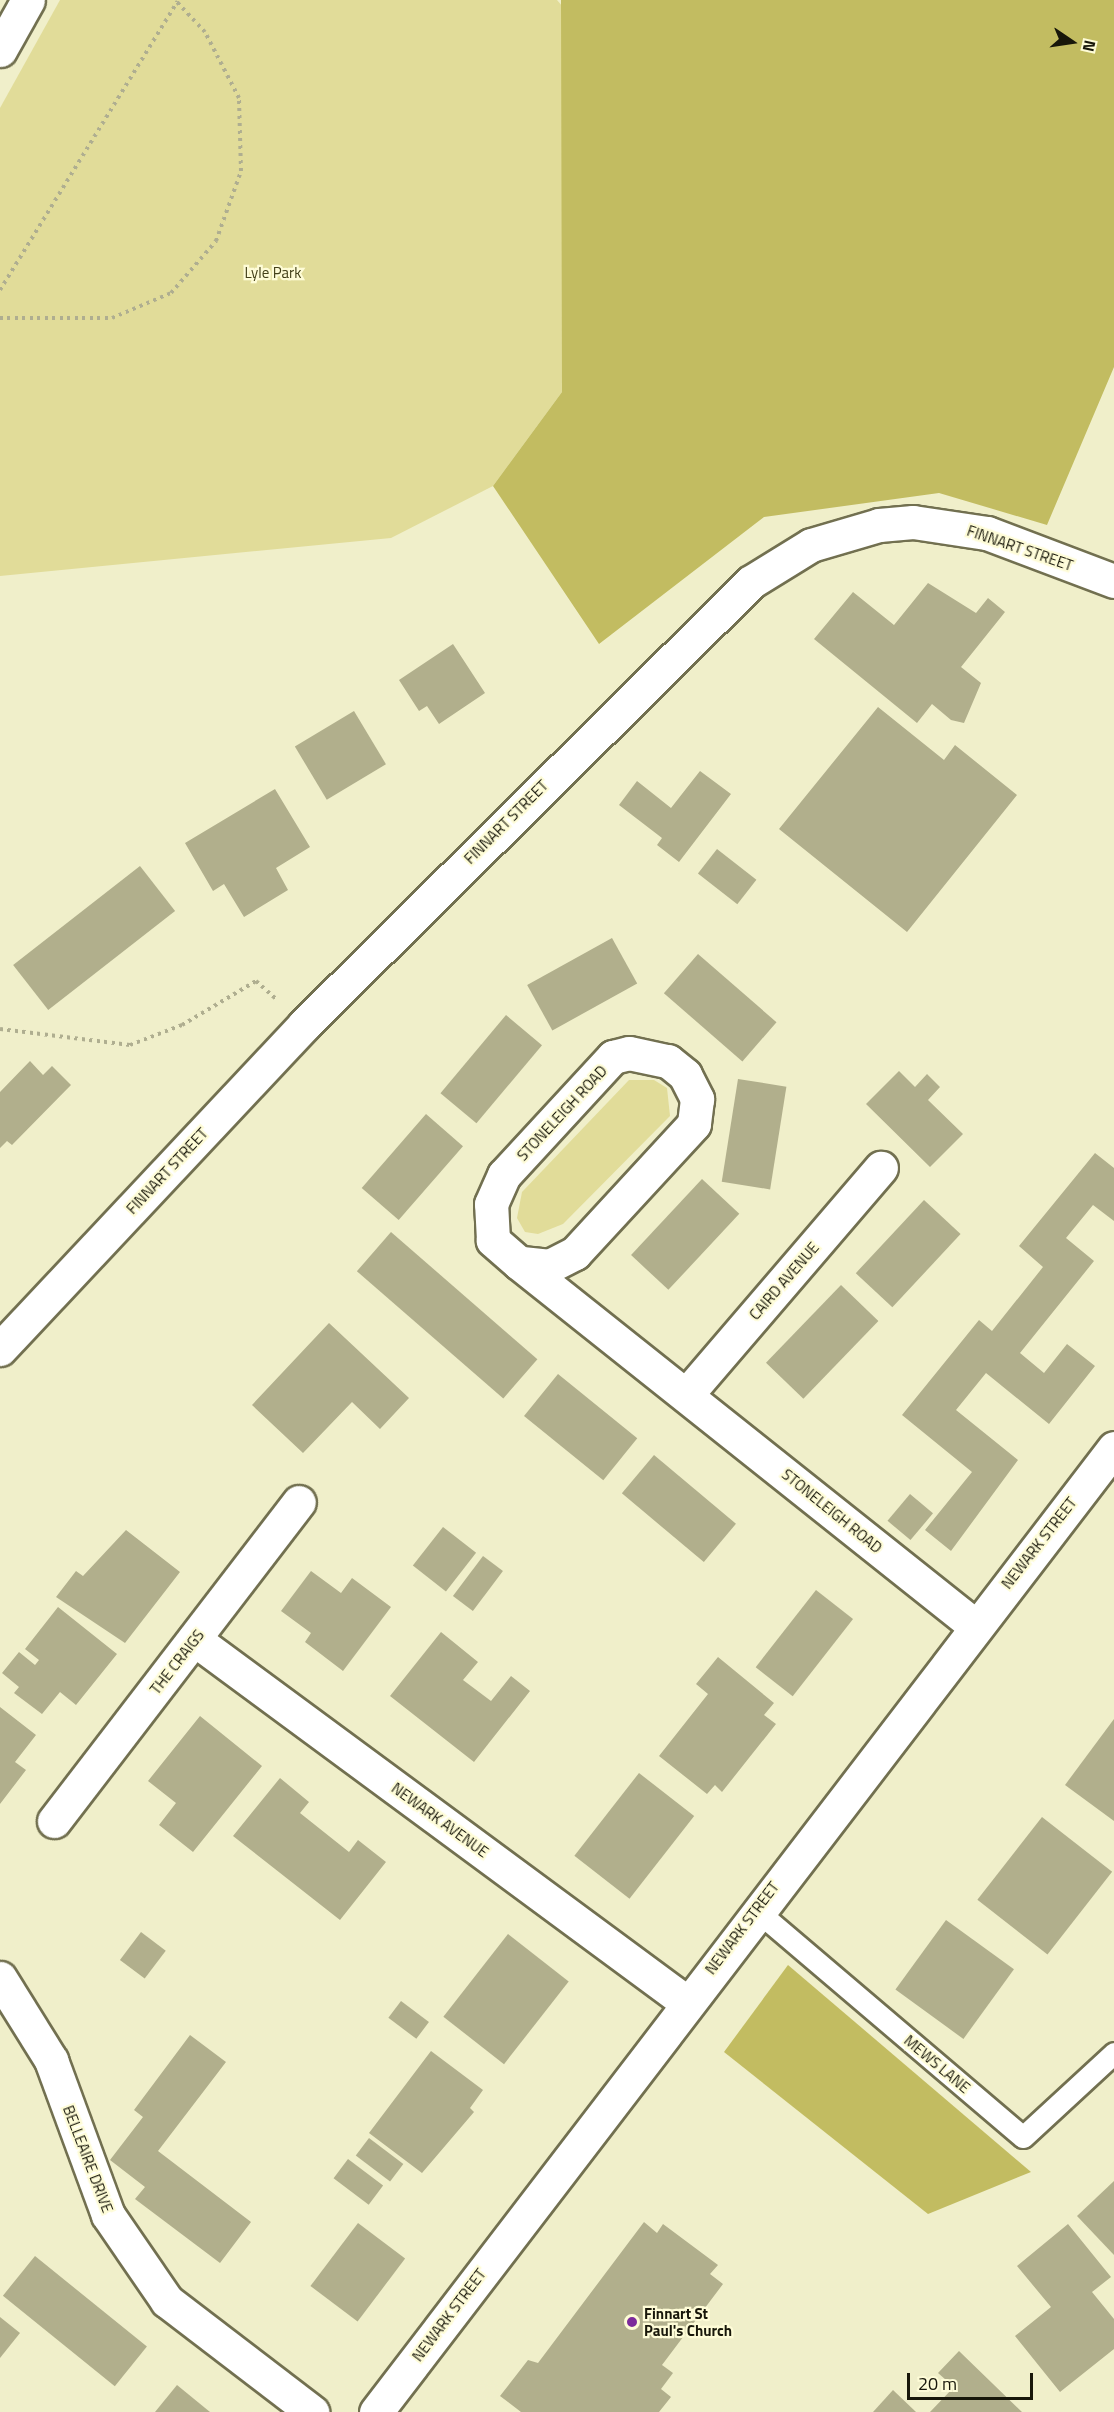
<!DOCTYPE html>
<html>
<head>
<meta charset="utf-8">
<style>
  body { margin:0 }
  #map { position:relative; width:1114px; height:2412px; overflow:hidden; background:#f0efca; font-family:"Titillium Web",sans-serif }
  div>[style] { position:absolute }
  [style*='--x'] { left:calc(var(--x)*1px); top:calc(var(--y)*1px); width:calc(var(--w)*1px); rotate:calc(var(--a)*1deg) }
  .green>* { inset:0; background:#e1dc99 }
  .forest>* { inset:0; background:#c2bc61 }
  .building>* { inset:0; background:#b1af8c; transform-origin:0 0 }
  .path>* { height:4px; margin-top:-2px; transform-origin:0; background:repeating-linear-gradient(90deg,#afae90 0 3px,transparent 0 7.5px) }
  .roads { filter:drop-shadow(2px 0 #727050) drop-shadow(-2px 0 #727050) drop-shadow(0 2px #727050) drop-shadow(0 -2px #727050) }
  .lane>* { height:21px; margin:-10.5px; padding:0 10.5px; transform-origin:10.5px; border-radius:10.5px; background:#fff }
  .street>* { height:33px; margin:-16.5px; padding:0 16.5px; transform-origin:16.5px; border-radius:16.5px; background:#fff }
  .dots>* { width:16px; height:16px; translate:-50% -50%; box-sizing:border-box; border:3px solid #fefcd7; border-radius:50% }
  span { translate:-50% -50%; white-space:nowrap; text-align:center; line-height:1.15; -webkit-text-stroke:4.5px #fefcd7; paint-order:stroke }
  .park-label { font-size:15px; color:#434019 }
  .street-label { font-size:15px; color:#18170a }
  .poi-label { font-size:15px; color:#18170a; font-weight:700 }
  .left { translate:0 -50%; text-align:left }
  .north { position:absolute; left:1042px; top:12px; width:60px; height:60px; -webkit-text-stroke:4px #fefcd7; paint-order:stroke; rotate:103deg; font-size:16px; font-weight:700; line-height:24px; text-align:center; color:#18170a }
  .north::after { content:''; display:block; margin:auto; width:21px; height:27px; background:#18170a; clip-path:polygon(50% 0,100% 100%,50% 72%,0 100%) }
  .scale { position:absolute; left:907px; top:2373px; width:126px; height:27px; box-sizing:border-box; border:3px solid #18170a; border-top:0; padding-left:8px; font-size:18px; line-height:21px; white-space:nowrap; color:#18170a; -webkit-text-stroke:4px #fefcd7; paint-order:stroke }
</style>
</head>
<body>
<div id="map">
  <div class="green">
    <div style="clip-path:polygon(60px 0,557px 0,563px 7px,562px 392px,493px 486px,391px 538px,0 576px,0 108px)"></div>
    <div style="clip-path:polygon(629px 1080px,654px 1080px,667px 1088px,670px 1116px,563px 1224px,538px 1234px,525px 1232px,517px 1218px,522px 1192px)"></div>
  </div>
  <div class="forest">
    <div style="clip-path:polygon(561px 0,1114px 0,1114px 367px,1047px 525px,939px 493px,764px 517px,599px 644px,493px 486px,562px 392px)"></div>
    <div style="clip-path:polygon(788px 1965px,1031px 2172px,928px 2214px,724px 2052px)"></div>
  </div>
  <div class="building">
    <div style="clip-path:polygon(928px 583px,976px 613px,988px 598px,1005px 612px,961px 667px,981px 683px,964px 723px,951px 720px,932px 704px,917px 723px,814px 639px,853px 592px,894px 625px)"></div>
    <div style="clip-path:polygon(453px 644px,485px 693px,439px 724px,427px 706px,419px 711px,399px 680px)"></div>
    <div style="clip-path:polygon(878px 707px,944px 760px,955px 745px,1017px 795px,907px 932px,779px 829px)"></div>
    <div style="left:354px;top:711px;width:62px;height:69px;rotate:59deg"></div>
    <div style="clip-path:polygon(700px 771px,731px 794px,679px 862px,657px 845px,662px 838px,619px 805px,637px 781px,671px 808px)"></div>
    <div style="clip-path:polygon(275px 789px,310px 847px,276px 868px,288px 890px,244px 917px,224px 884px,213px 891px,185px 843px)"></div>
    <div style="left:717px;top:849px;width:50px;height:31px;rotate:38deg"></div>
    <div style="left:140px;top:866px;width:57px;height:161px;rotate:52deg"></div>
    <div style="left:612px;top:938px;width:52px;height:97px;rotate:61deg"></div>
    <div style="left:698px;top:954px;width:104px;height:52px;rotate:41deg"></div>
    <div style="left:506px;top:1015px;width:47px;height:102px;rotate:40deg"></div>
    <div style="clip-path:polygon(30px 1061px,43px 1075px,52px 1066px,71px 1085px,12px 1145px,7px 1141px,0 1148px,0 1092px)"></div>
    <div style="clip-path:polygon(899px 1071px,915px 1087px,927px 1074px,940px 1087px,928px 1100px,963px 1134px,930px 1167px,866px 1104px)"></div>
    <div style="left:738px;top:1079px;width:49px;height:104px;rotate:9deg"></div>
    <div style="left:426px;top:1114px;width:49px;height:98px;rotate:41deg"></div>
    <div style="clip-path:polygon(1095px 1153px,1114px 1168px,1114px 1221px,1093px 1205px,1066px 1238px,1094px 1261px,1020px 1353px,1044px 1373px,1067px 1344px,1095px 1366px,1049px 1424px,986px 1373px,956px 1410px,1018px 1460px,951px 1551px,925px 1530px,972px 1472px,902px 1415px,979px 1320px,992px 1331px,1043px 1267px,1019px 1246px)"></div>
    <div style="left:702px;top:1179px;width:51px;height:104px;rotate:43deg"></div>
    <div style="left:924px;top:1200px;width:50px;height:100px;rotate:43deg"></div>
    <div style="left:391px;top:1232px;width:194px;height:52px;rotate:41deg"></div>
    <div style="left:841px;top:1285px;width:52px;height:108px;rotate:44deg"></div>
    <div style="clip-path:polygon(329px 1323px,409px 1398px,380px 1429px,352px 1402px,303px 1453px,252px 1405px)"></div>
    <div style="left:558px;top:1374px;width:102px;height:54px;rotate:39deg"></div>
    <div style="left:654px;top:1455px;width:107px;height:50px;rotate:40deg"></div>
    <div style="left:910px;top:1494px;width:30px;height:35px;rotate:40deg"></div>
    <div style="left:443px;top:1527px;width:42px;height:49px;rotate:38deg"></div>
    <div style="clip-path:polygon(126px 1530px,180px 1572px,125px 1643px,56px 1597px,76px 1571px,83px 1576px)"></div>
    <div style="left:483px;top:1556px;width:25px;height:50px;rotate:37deg"></div>
    <div style="clip-path:polygon(311px 1571px,341px 1593px,352px 1578px,391px 1607px,343px 1671px,305px 1642px,311px 1633px,281px 1611px)"></div>
    <div style="left:816px;top:1590px;width:47px;height:98px;rotate:38deg"></div>
    <div style="clip-path:polygon(58px 1607px,117px 1654px,76px 1705px,60px 1692px,42px 1714px,14px 1693px,19px 1687px,2px 1673px,19px 1652px,35px 1665px,39px 1660px,25px 1649px)"></div>
    <div style="clip-path:polygon(441px 1632px,478px 1662px,463px 1680px,491px 1701px,511px 1676px,530px 1691px,474px 1762px,390px 1696px)"></div>
    <div style="clip-path:polygon(718px 1657px,774px 1703px,764px 1715px,776px 1724px,722px 1792px,715px 1785px,707px 1794px,659px 1756px,708px 1694px,696px 1684px)"></div>
    <div style="clip-path:polygon(0 1707px,36px 1735px,15px 1762px,26px 1770px,0 1804px)"></div>
    <div style="clip-path:polygon(200px 1716px,262px 1766px,193px 1852px,159px 1825px,176px 1803px,148px 1781px)"></div>
    <div style="clip-path:polygon(1114px 1719px,1114px 1821px,1065px 1785px)"></div>
    <div style="left:639px;top:1773px;width:70px;height:105px;rotate:38deg"></div>
    <div style="clip-path:polygon(280px 1778px,309px 1802px,300px 1813px,349px 1852px,358px 1840px,386px 1862px,340px 1920px,233px 1836px)"></div>
    <div style="left:1042px;top:1817px;width:89px;height:105px;rotate:38deg"></div>
    <div style="left:946px;top:1920px;width:84px;height:86px;rotate:36deg"></div>
    <div style="left:141px;top:1932px;width:31px;height:35px;rotate:37deg"></div>
    <div style="left:508px;top:1934px;width:77px;height:105px;rotate:38deg"></div>
    <div style="left:401px;top:2001px;width:35px;height:21px;rotate:37deg"></div>
    <div style="clip-path:polygon(190px 2035px,226px 2062px,158px 2151px,251px 2222px,220px 2263px,135px 2199px,145px 2187px,110px 2160px,143px 2117px,134px 2110px)"></div>
    <div style="clip-path:polygon(431px 2051px,483px 2090px,470px 2108px,474px 2112px,422px 2173px,369px 2133px)"></div>
    <div style="left:369px;top:2138px;width:43px;height:22px;rotate:37deg"></div>
    <div style="left:348px;top:2159px;width:44px;height:24px;rotate:37deg"></div>
    <div style="clip-path:polygon(1114px 2181px,1114px 2255px,1077px 2216px)"></div>
    <div style="clip-path:polygon(644px 2222px,657px 2233px,663px 2224px,718px 2265px,710px 2274px,723px 2284px,662px 2365px,673px 2373px,661px 2389px,671px 2397px,659px 2412px,521px 2412px,500px 2396px,528px 2360px,538px 2363px)"></div>
    <div style="left:358px;top:2223px;width:59px;height:79px;rotate:37deg"></div>
    <div style="clip-path:polygon(1068px 2224px,1111px 2277px,1092px 2292px,1114px 2319px,1114px 2349px,1060px 2392px,1015px 2336px,1051px 2307px,1017px 2266px)"></div>
    <div style="left:35px;top:2256px;width:144px;height:51px;rotate:39deg"></div>
    <div style="clip-path:polygon(0 2317px,20px 2333px,0 2358px)"></div>
    <div style="clip-path:polygon(959px 2351px,1022px 2412px,930px 2412px,954px 2387px,938px 2373px)"></div>
    <div style="clip-path:polygon(177px 2385px,210px 2412px,155px 2412px)"></div>
    <div style="clip-path:polygon(893px 2390px,916px 2412px,873px 2412px)"></div>
  </div>
  <div class="path">
    <div style="--x:0;--y:290;--w:339;--a:-58.4"></div>
    <div style="--x:0;--y:318;--w:112;--a:0"></div>
    <div style="--x:112;--y:318;--w:64;--a:-23"></div>
    <div style="--x:171;--y:293;--w:69;--a:-49.1"></div>
    <div style="--x:216;--y:241;--w:74;--a:-70.3"></div>
    <div style="--x:241;--y:171;--w:73;--a:-91.6"></div>
    <div style="--x:239;--y:98;--w:74;--a:-117.3"></div>
    <div style="--x:205;--y:32;--w:41;--a:-133"></div>
    <div style="--x:0;--y:1029;--w:131;--a:7"></div>
    <div style="--x:130;--y:1045;--w:56;--a:-21"></div>
    <div style="--x:182;--y:1025;--w:86;--a:-30.7"></div>
    <div style="--x:256;--y:981;--w:27;--a:42"></div>
  </div>
  <div class="roads">
    <div class="lane">
      <div style="--x:756;--y:1910;--w:350;--a:40.4"></div>
      <div style="--x:1023;--y:2137;--w:124;--a:-42.7"></div>
    </div>
    <div class="street">
      <div style="--x:0;--y:50;--w:57;--a:-60.8"></div>
      <div style="--x:629;--y:1053;--w:40;--a:12"></div>
      <div style="--x:668;--y:1061;--w:22;--a:39"></div>
      <div style="--x:685;--y:1075;--w:27;--a:63"></div>
      <div style="--x:697;--y:1099;--w:25;--a:97"></div>
      <div style="--x:694;--y:1124;--w:176;--a:132.7"></div>
      <div style="--x:575;--y:1253;--w:28;--a:153"></div>
      <div style="--x:550;--y:1266;--w:31;--a:-174"></div>
      <div style="--x:519;--y:1263;--w:35;--a:-139"></div>
      <div style="--x:493;--y:1240;--w:36;--a:-93"></div>
      <div style="--x:491;--y:1204;--w:32;--a:-66"></div>
      <div style="--x:504;--y:1175;--w:161;--a:-47.3"></div>
      <div style="--x:613;--y:1057;--w:16;--a:-14"></div>
      <div style="--x:519;--y:1263;--w:581;--a:38.51"></div>
      <div style="--x:0;--y:1349;--w:444;--a:-46.8"></div>
      <div style="--x:304;--y:1025;--w:629;--a:-44.74"></div>
      <div style="--x:751;--y:582;--w:70;--a:-31.7"></div>
      <div style="--x:811;--y:545;--w:71;--a:-16.4"></div>
      <div style="--x:879;--y:525;--w:34;--a:-5"></div>
      <div style="--x:913;--y:522;--w:75;--a:8.5"></div>
      <div style="--x:987;--y:533;--w:136;--a:20.7"></div>
      <div style="--x:687;--y:1394;--w:298;--a:-49.4"></div>
      <div style="--x:194;--y:1639;--w:611;--a:36.42"></div>
      <div style="--x:54;--y:1821;--w:402;--a:-52.5"></div>
      <div style="--x:0;--y:1978;--w:97;--a:58.1"></div>
      <div style="--x:51;--y:2060;--w:165;--a:69.8"></div>
      <div style="--x:108;--y:2215;--w:104;--a:55.5"></div>
      <div style="--x:167;--y:2301;--w:183;--a:37.4"></div>
      <div style="--x:376;--y:2412;--w:1214;--a:-52.56"></div>
    </div>
  </div>
  <div class="dots">
    <div style="left:632px;top:2322px;background:#7c2b9b"></div>
  </div>
  <div class="park-label">
    <span style="left:273px;top:273px">Lyle Park</span>
  </div>
  <div class="street-label">
    <span style="left:1020px;top:548px;rotate:19deg">FINNART STREET</span>
    <span style="left:506px;top:822px;rotate:-45deg">FINNART STREET</span>
    <span style="left:562px;top:1113px;rotate:-47deg">STONELEIGH ROAD</span>
    <span style="left:167px;top:1171px;rotate:-47deg">FINNART STREET</span>
    <span style="left:784px;top:1281px;rotate:-49deg">CAIRD AVENUE</span>
    <span style="left:832px;top:1511px;rotate:39deg">STONELEIGH ROAD</span>
    <span style="left:1039px;top:1543px;rotate:-52deg">NEWARK STREET</span>
    <span style="left:177px;top:1662px;rotate:-52deg">THE CRAIGS</span>
    <span style="left:440px;top:1820px;rotate:36deg">NEWARK AVENUE</span>
    <span style="left:742px;top:1928px;rotate:-53deg">NEWARK STREET</span>
    <span style="left:937px;top:2064px;rotate:40deg">MEWS LANE</span>
    <span style="left:88px;top:2159px;rotate:69deg">BELLEAIRE DRIVE</span>
    <span style="left:449px;top:2315px;rotate:-53deg">NEWARK STREET</span>
  </div>
  <div class="poi-label">
    <span class="left" style="left:644px;top:2322px">Finnart St<br>Paul's Church</span>
  </div>
  <div class="north">N</div>
  <div class="scale">20 m</div>
</div>
</body>
</html>
